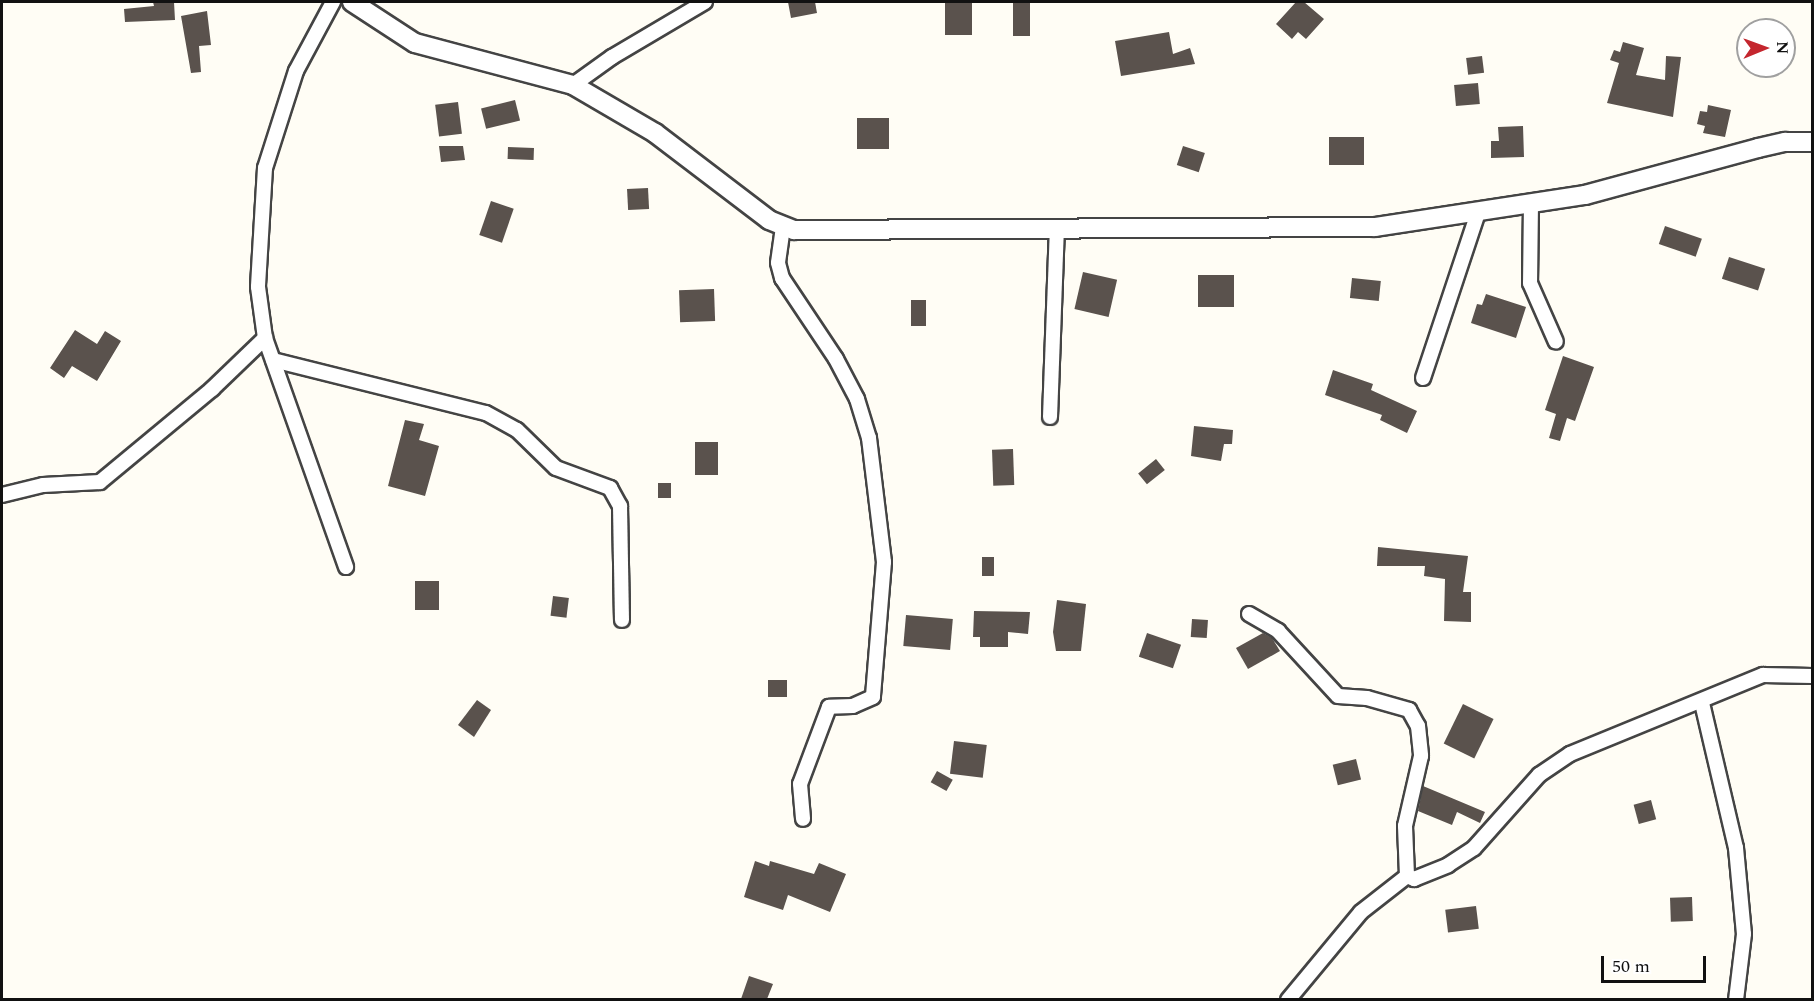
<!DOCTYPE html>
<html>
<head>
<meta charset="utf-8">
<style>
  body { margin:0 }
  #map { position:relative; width:1814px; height:1001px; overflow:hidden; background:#fffdf5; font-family:Spectral,serif }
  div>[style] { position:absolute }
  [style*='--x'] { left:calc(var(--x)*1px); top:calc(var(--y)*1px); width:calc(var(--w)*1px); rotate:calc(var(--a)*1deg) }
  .building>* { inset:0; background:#5a524d; transform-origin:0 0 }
  .roads { filter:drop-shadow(2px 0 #444) drop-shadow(-2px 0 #444) drop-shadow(0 2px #444) drop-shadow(0 -2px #444) }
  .minor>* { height:14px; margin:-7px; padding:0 7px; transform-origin:7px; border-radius:7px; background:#fff }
  .tertiary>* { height:18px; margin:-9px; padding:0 9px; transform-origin:9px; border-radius:9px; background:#fff }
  span { translate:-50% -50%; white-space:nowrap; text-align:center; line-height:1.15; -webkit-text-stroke:6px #fff; paint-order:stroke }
  .frame { position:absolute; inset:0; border:3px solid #111; pointer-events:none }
  .north { position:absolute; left:1736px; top:18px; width:60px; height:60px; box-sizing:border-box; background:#fff; border:2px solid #a0a0a0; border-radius:50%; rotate:89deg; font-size:16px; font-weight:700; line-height:24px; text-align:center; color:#111 }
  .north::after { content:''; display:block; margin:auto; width:21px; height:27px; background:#c4262e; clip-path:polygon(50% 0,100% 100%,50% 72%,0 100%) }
  .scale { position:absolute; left:1601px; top:956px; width:105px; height:27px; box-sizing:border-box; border:3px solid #111; border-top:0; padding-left:8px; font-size:18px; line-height:21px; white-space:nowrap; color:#111; -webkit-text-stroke:4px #fff; paint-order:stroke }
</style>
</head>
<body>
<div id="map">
  <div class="building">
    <div style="clip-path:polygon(153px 2px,174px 2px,175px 20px,125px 22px,124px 9px,154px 6px)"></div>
    <div style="clip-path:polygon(788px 2px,815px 2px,817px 13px,791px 18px)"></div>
    <div style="left:945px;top:2px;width:27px;height:33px"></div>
    <div style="left:1013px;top:2px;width:17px;height:34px"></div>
    <div style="clip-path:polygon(1296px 2px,1304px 2px,1324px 19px,1306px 39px,1298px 32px,1292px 39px,1276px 24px)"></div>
    <div style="clip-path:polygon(207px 11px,211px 45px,199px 46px,201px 72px,191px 73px,181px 16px)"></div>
    <div style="clip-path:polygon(1169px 32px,1173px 54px,1190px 48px,1195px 64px,1121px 76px,1115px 41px)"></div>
    <div style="clip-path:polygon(1623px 42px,1644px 48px,1636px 75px,1665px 80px,1666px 56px,1681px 57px,1673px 117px,1607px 103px,1619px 63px,1610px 60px,1614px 50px,1620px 52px)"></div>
    <div style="left:1482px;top:56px;width:17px;height:16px;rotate:83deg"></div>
    <div style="left:1478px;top:83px;width:21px;height:24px;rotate:85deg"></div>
    <div style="left:515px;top:100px;width:21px;height:35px;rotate:76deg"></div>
    <div style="left:458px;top:102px;width:32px;height:23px;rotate:83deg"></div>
    <div style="clip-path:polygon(1708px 105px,1731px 110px,1725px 137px,1703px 133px,1705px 126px,1697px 124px,1700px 111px,1707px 112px)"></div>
    <div style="left:857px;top:118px;width:32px;height:31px"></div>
    <div style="clip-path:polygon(1523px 126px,1524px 157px,1491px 158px,1491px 141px,1499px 141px,1498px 127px)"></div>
    <div style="left:1329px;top:137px;width:35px;height:28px"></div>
    <div style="clip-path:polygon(439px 146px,463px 146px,465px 160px,441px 162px)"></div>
    <div style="left:1183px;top:146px;width:23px;height:20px;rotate:18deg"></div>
    <div style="left:508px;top:147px;width:26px;height:12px;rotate:2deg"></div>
    <div style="left:648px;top:188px;width:21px;height:21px;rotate:87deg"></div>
    <div style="left:491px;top:201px;width:24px;height:36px;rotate:19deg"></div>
    <div style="left:1665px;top:226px;width:39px;height:19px;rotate:19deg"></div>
    <div style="left:1729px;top:257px;width:38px;height:23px;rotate:18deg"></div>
    <div style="left:1083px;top:272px;width:35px;height:38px;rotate:13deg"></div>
    <div style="left:1198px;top:275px;width:36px;height:32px"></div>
    <div style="left:1352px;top:278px;width:29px;height:20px;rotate:6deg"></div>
    <div style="left:714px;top:289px;width:32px;height:35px;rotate:88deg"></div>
    <div style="clip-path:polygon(1486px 294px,1526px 307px,1516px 338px,1471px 323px,1477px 304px,1482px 305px)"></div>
    <div style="left:911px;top:300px;width:15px;height:26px"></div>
    <div style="clip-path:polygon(75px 330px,97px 344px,105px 331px,121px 341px,97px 381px,72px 366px,64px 378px,50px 368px)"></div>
    <div style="clip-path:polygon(1563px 356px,1594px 367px,1575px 421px,1567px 418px,1560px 441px,1549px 438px,1556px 414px,1545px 410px)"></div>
    <div style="clip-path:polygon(1333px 370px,1373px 384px,1371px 390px,1417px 411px,1407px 433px,1380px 420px,1382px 415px,1325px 395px)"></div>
    <div style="clip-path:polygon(405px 420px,424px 424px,419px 440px,439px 446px,425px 496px,388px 486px)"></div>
    <div style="clip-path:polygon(1194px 426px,1233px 430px,1232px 444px,1224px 444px,1221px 461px,1191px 456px)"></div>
    <div style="left:695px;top:442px;width:23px;height:33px"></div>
    <div style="left:1013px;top:449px;width:36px;height:21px;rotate:88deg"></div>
    <div style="left:1156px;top:459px;width:14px;height:23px;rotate:51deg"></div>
    <div style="left:658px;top:483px;width:13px;height:15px"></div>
    <div style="clip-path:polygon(1378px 547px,1468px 556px,1463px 592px,1471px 592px,1471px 622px,1444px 621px,1445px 579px,1424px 576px,1425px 566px,1377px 566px)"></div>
    <div style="left:982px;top:557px;width:12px;height:19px"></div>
    <div style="left:415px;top:581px;width:24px;height:29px"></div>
    <div style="left:553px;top:596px;width:16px;height:20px;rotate:7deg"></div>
    <div style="clip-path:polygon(1057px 600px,1086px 604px,1081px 651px,1056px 651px,1053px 632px)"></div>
    <div style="clip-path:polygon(974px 611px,1030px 612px,1028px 634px,1008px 632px,1008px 647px,980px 647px,980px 637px,973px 637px)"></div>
    <div style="left:906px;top:615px;width:47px;height:31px;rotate:5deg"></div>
    <div style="left:1192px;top:619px;width:16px;height:18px;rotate:4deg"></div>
    <div style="left:1147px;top:633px;width:36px;height:25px;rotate:19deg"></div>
    <div style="clip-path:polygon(1263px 633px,1272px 638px,1280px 651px,1248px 669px,1236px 648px)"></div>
    <div style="left:787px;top:680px;width:17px;height:19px;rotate:90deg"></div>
    <div style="clip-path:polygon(477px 700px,491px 710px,474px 737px,458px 725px)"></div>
    <div style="left:1463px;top:704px;width:34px;height:44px;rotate:26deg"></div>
    <div style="left:954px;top:741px;width:33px;height:33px;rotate:7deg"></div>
    <div style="left:1356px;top:759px;width:21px;height:24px;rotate:76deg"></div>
    <div style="left:937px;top:771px;width:18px;height:13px;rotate:29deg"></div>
    <div style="clip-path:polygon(1423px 786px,1485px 812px,1480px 823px,1457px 812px,1452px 825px,1418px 811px)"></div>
    <div style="left:1651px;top:800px;width:20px;height:18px;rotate:75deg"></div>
    <div style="clip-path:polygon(755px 861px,769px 866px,770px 861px,814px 874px,819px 863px,846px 874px,830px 912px,788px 895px,783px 910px,744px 897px)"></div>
    <div style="left:1692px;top:897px;width:24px;height:22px;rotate:88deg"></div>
    <div style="left:1476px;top:906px;width:23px;height:31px;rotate:83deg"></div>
    <div style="clip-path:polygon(749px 976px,773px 984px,767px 999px,741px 999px)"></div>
  </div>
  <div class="roads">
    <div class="minor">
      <div style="--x:333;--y:2;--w:78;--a:118.2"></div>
      <div style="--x:296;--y:71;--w:102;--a:107.7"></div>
      <div style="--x:265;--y:168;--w:119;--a:93.4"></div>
      <div style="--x:258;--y:287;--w:51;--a:82.2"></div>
      <div style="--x:265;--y:338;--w:243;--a:70.5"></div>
      <div style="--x:573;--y:85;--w:48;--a:-35.7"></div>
      <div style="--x:612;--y:57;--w:108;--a:-30.6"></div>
      <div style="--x:1531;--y:203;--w:80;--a:90.7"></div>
      <div style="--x:1530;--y:283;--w:64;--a:66.2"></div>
      <div style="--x:783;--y:227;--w:36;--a:98"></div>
      <div style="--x:778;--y:263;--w:16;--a:75"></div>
      <div style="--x:782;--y:278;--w:97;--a:56.3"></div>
      <div style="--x:836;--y:359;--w:45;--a:62.3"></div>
      <div style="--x:857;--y:399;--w:41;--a:72.9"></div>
      <div style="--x:869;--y:438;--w:125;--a:83.1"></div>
      <div style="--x:884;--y:562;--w:135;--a:94.7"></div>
      <div style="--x:873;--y:697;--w:22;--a:156"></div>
      <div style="--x:853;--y:706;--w:24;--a:178"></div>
      <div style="--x:829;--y:707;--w:82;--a:110.6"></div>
      <div style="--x:800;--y:784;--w:35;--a:85"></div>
      <div style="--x:273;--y:360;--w:219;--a:14"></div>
      <div style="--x:486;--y:413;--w:35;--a:29"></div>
      <div style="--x:517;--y:430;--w:54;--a:44.3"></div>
      <div style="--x:556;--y:468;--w:58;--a:20.3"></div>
      <div style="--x:610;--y:488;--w:21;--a:61"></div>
      <div style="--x:620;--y:506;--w:114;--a:89"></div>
      <div style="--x:1423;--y:378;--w:177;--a:-71.6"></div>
      <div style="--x:1050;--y:417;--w:189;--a:-87.9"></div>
      <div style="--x:2;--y:495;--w:42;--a:-13.7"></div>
      <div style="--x:43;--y:485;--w:57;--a:-3"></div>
      <div style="--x:100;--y:482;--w:146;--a:-39.7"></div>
      <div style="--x:212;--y:389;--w:74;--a:-43.9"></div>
      <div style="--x:1249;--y:614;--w:34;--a:30"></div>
      <div style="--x:1278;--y:631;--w:88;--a:47.3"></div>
      <div style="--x:1338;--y:696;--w:29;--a:4"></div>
      <div style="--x:1367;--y:698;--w:44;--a:15.9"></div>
      <div style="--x:1409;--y:710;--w:18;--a:61"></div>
      <div style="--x:1418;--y:726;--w:30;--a:84"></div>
      <div style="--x:1421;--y:756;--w:72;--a:102.9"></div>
      <div style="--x:1405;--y:826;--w:50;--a:87.7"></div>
      <div style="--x:1702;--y:703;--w:149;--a:76.8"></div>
      <div style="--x:1736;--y:848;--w:86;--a:84.7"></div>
      <div style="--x:1744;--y:934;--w:66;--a:96.9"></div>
      <div style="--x:1288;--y:1000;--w:114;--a:-50.3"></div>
      <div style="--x:1361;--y:912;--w:58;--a:-38"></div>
      <div style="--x:1407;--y:876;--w:8;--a:23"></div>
      <div style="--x:1414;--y:879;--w:37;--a:-22"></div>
      <div style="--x:1448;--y:865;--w:31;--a:-33"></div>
      <div style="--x:1474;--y:848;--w:98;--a:-48.3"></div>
      <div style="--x:1539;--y:775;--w:37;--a:-34"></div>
      <div style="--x:1570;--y:754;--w:209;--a:-22.3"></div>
      <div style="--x:1763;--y:675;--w:49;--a:1.2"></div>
    </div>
    <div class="tertiary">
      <div style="--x:352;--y:2;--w:75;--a:33.1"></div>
      <div style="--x:415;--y:43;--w:163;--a:14.9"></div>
      <div style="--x:573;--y:85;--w:95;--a:30.3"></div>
      <div style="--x:655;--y:133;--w:143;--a:37.3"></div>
      <div style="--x:769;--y:220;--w:27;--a:22"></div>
      <div style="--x:794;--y:230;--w:581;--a:-0.3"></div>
      <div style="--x:1375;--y:227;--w:212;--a:-8.7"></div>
      <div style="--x:1585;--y:195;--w:179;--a:-15.2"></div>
      <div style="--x:1758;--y:148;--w:28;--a:-13"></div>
      <div style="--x:1785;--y:142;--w:27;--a:0"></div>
    </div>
  </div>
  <div class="frame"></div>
  <div class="north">N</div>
  <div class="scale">50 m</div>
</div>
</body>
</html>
